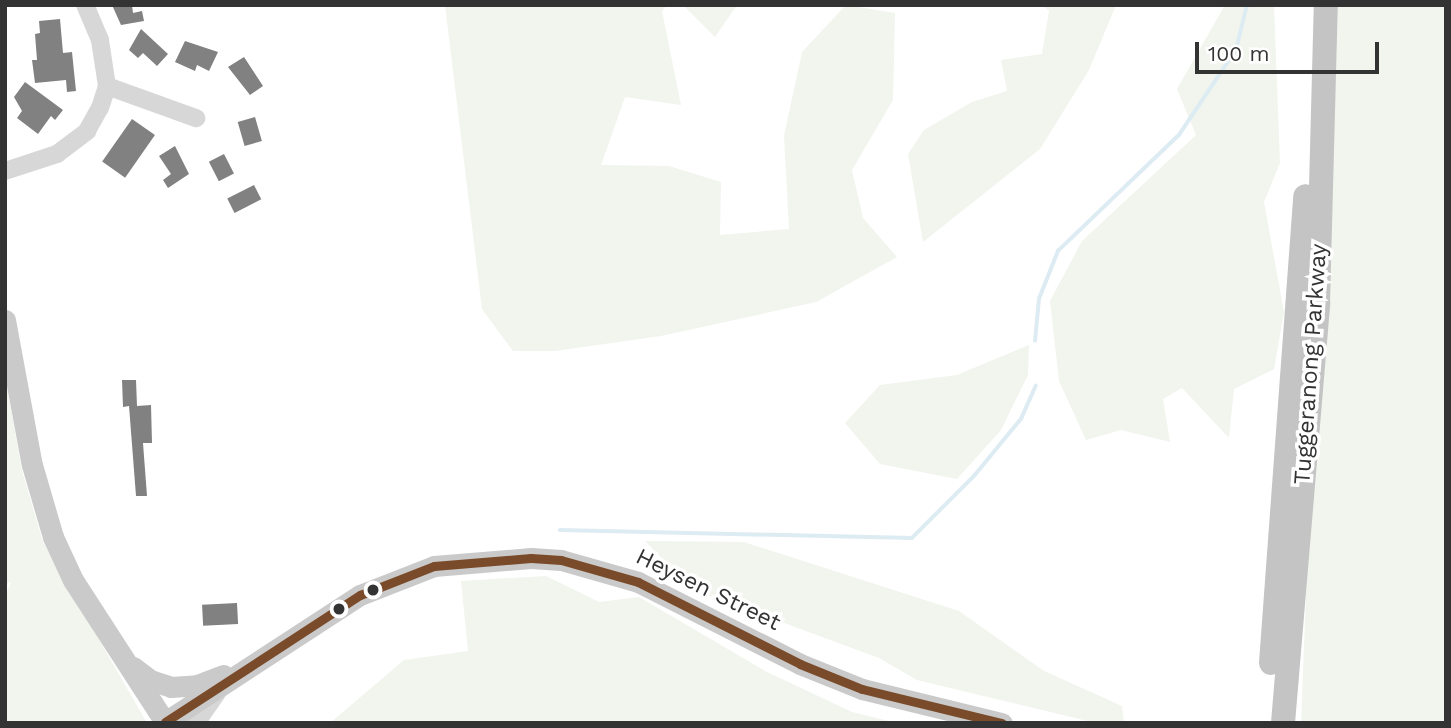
<!DOCTYPE html>
<style>
body{margin:0}
#map{position:relative;width:1451px;height:728px;overflow:hidden;background:#fff;font-family:"Work Sans",sans-serif}
div>[style]{position:absolute}
.green>*{inset:0;background:#f1f5ed}
.stream>*{height:3.5px;margin:-1.75px;padding:0 1.75px;transform-origin:1.75px;border-radius:1.75px;background:#ddebf3}
.building>*{inset:0;background:#818181;transform-origin:0 0}
.minor>*{height:18px;margin:-9px;padding:0 9px;transform-origin:9px;border-radius:9px;background:#d7d7d7}
.major>*{height:21px;margin:-10.5px;padding:0 10.5px;transform-origin:10.5px;border-radius:10.5px;background:#cacaca}
.highway>*{height:24px;margin:-12px;padding:0 12px;transform-origin:12px;border-radius:12px;background:#c4c4c4}
.bus-1>*{height:9px;margin:-4.5px;padding:0 4.5px;transform-origin:4.5px;border-radius:4.5px;background:#7a4b2a}
.dots>*{width:19px;height:19px;translate:-50% -50%;box-sizing:border-box;border:4px solid #fff;border-radius:50%}
span{translate:-50% -50%;white-space:nowrap;text-align:center;line-height:1.15;-webkit-text-stroke:7px #fff;paint-order:stroke}
.street-label{font-size:23px;color:#333}
.frame{position:absolute;inset:0;border:7px solid #333;pointer-events:none}
.scale{position:absolute;left:1195px;top:42px;width:184px;height:32px;box-sizing:border-box;border:4px solid #333;border-top:0;padding-left:9px;font-size:21px;line-height:24px;white-space:nowrap;color:#333;-webkit-text-stroke:5px #fff;paint-order:stroke}
</style>
<div id="map">
<div class="green">
<i style="clip-path:polygon(445px 5px,667px 5px,662px 11px,681px 105px,625px 97px,601px 165px,669px 166px,721px 182px,720px 235px,789px 229px,784px 136px,802px 52px,846px 5px,895px 13px,893px 100px,852px 170px,863px 218px,897px 257px,816px 302px,661px 336px,555px 351px,513px 351px,482px 309px)"></i>
<i style="clip-path:polygon(683px 5px,737px 5px,715px 37px)"></i>
<i style="clip-path:polygon(1042px 5px,1116px 5px,1089px 70px,1040px 149px,923px 242px,908px 154px,924px 130px,972px 102px,1007px 91px,1001px 60px,1042px 54px,1049px 11px)"></i>
<i style="clip-path:polygon(1225px 5px,1274px 5px,1280px 163px,1264px 202px,1284px 312px,1274px 369px,1234px 389px,1229px 438px,1182px 388px,1163px 399px,1170px 442px,1121px 430px,1086px 440px,1059px 381px,1050px 301px,1082px 241px,1196px 135px,1177px 89px)"></i>
<i style="clip-path:polygon(1329px 5px,1446px 5px,1446px 723px,1301px 723px)"></i>
<i style="clip-path:polygon(1029px 345px,1028px 375px,1001px 430px,957px 479px,880px 464px,845px 423px,880px 385px,957px 375px)"></i>
<i style="clip-path:polygon(5px 376px,22px 471px,43px 542px,147px 723px,5px 723px,5px 597px,11px 582px,5px 584px)"></i>
<i style="clip-path:polygon(645px 541px,744px 542px,959px 611px,1044px 671px,1122px 706px,1124px 723px,1096px 723px,917px 680px,879px 658px,692px 589px)"></i>
<i style="clip-path:polygon(546px 576px,599px 602px,639px 597px,767px 672px,852px 712px,897px 723px,330px 723px,404px 660px,468px 651px,461px 581px)"></i>
</div>
<div class="stream">
<i style="left:1035px;top:341px;width:42px;rotate:-84.6deg"></i>
<i style="left:1039px;top:299px;width:52px;rotate:-68.4deg"></i>
<i style="left:1058px;top:251px;width:168px;rotate:-43.8deg"></i>
<i style="left:1179px;top:135px;width:102px;rotate:-56.2deg"></i>
<i style="left:1236px;top:50px;width:46px;rotate:-76.3deg"></i>
<i style="left:560px;top:530px;width:352px;rotate:1.3deg"></i>
<i style="left:912px;top:538px;width:88px;rotate:-45deg"></i>
<i style="left:974px;top:476px;width:74px;rotate:-50.5deg"></i>
<i style="left:1021px;top:419px;width:36px;rotate:-66deg"></i>
</div>
<div class="building">
<i style="clip-path:polygon(112px 5px,132px 5px,133px 13px,142px 11px,144px 21px,121px 25px)"></i>
<i style="clip-path:polygon(60px 19px,63px 53px,72px 52px,76px 91px,67px 92px,66px 80px,35px 83px,32px 60px,37px 60px,35px 34px,40px 33px,39px 21px)"></i>
<i style="clip-path:polygon(141px 29px,168px 54px,157px 66px,143px 53px,138px 58px,129px 50px)"></i>
<i style="clip-path:polygon(185px 41px,218px 52px,209px 71px,197px 65px,195px 71px,175px 62px)"></i>
<i style="clip-path:polygon(244px 57px,263px 86px,250px 95px,228px 67px)"></i>
<i style="clip-path:polygon(25px 82px,63px 110px,55px 120px,51px 116px,38px 134px,17px 118px,22px 111px,14px 97px)"></i>
<i style="left:255px;top:117px;width:25px;height:18px;rotate:74deg"></i>
<i style="left:132px;top:119px;width:28px;height:52px;rotate:35deg"></i>
<i style="clip-path:polygon(175px 146px,189px 174px,168px 188px,163px 180px,171px 174px,159px 156px)"></i>
<i style="left:224px;top:154px;width:22px;height:17px;rotate:63deg"></i>
<i style="left:254px;top:185px;width:16px;height:30px;rotate:63deg"></i>
<i style="clip-path:polygon(122px 380px,136px 380px,137px 406px,151px 405px,152px 443px,143px 443px,147px 496px,136px 496px,129px 406px,123px 407px)"></i>
<i style="left:237px;top:603px;width:21px;height:35px;rotate:87deg"></i>
</div>
<div class="minor">
<i style="left:107px;top:86px;width:95px;rotate:19.8deg"></i>
<i style="left:5px;top:171px;width:55px;rotate:-18.1deg"></i>
<i style="left:57px;top:154px;width:38px;rotate:-37deg"></i>
<i style="left:87px;top:131px;width:26px;rotate:-61deg"></i>
<i style="left:100px;top:108px;width:23px;rotate:-72deg"></i>
<i style="left:107px;top:86px;width:47px;rotate:-98.7deg"></i>
<i style="left:100px;top:40px;width:38px;rotate:-113deg"></i>
<i style="left:196px;top:723px;width:37px;rotate:-55deg"></i>
</div>
<div class="major">
<i style="left:5px;top:320px;width:147px;rotate:79.5deg"></i>
<i style="left:32px;top:465px;width:75px;rotate:73.7deg"></i>
<i style="left:53px;top:537px;width:47px;rotate:65.1deg"></i>
<i style="left:73px;top:580px;width:169px;rotate:57.1deg"></i>
<i style="left:165px;top:722px;width:233px;rotate:-33.1deg"></i>
<i style="left:360px;top:595px;width:79px;rotate:-21.4deg"></i>
<i style="left:434px;top:566px;width:97px;rotate:-4.7deg"></i>
<i style="left:531px;top:558px;width:30px;rotate:4deg"></i>
<i style="left:561px;top:560px;width:80px;rotate:15.9deg"></i>
<i style="left:638px;top:582px;width:182px;rotate:26.8deg"></i>
<i style="left:800px;top:664px;width:67px;rotate:22deg"></i>
<i style="left:862px;top:689px;width:144px;rotate:13.7deg"></i>
<i style="left:133px;top:667px;width:21px;rotate:37deg"></i>
<i style="left:150px;top:680px;width:22px;rotate:18deg"></i>
<i style="left:171px;top:687px;width:26px;rotate:-4deg"></i>
<i style="left:197px;top:685px;width:28px;rotate:-21deg"></i>
</div>
<div class="highway">
<i style="left:1271px;top:663px;width:468px;rotate:-85.8deg"></i>
<i style="left:1283px;top:723px;width:422px;rotate:-85.2deg"></i>
<i style="left:1318px;top:302px;width:297px;rotate:-88.5deg"></i>
</div>
<div class="bus-1">
<i style="left:165px;top:722px;width:233px;rotate:-33.1deg"></i>
<i style="left:360px;top:595px;width:79px;rotate:-21.4deg"></i>
<i style="left:434px;top:566px;width:97px;rotate:-4.7deg"></i>
<i style="left:531px;top:558px;width:30px;rotate:4deg"></i>
<i style="left:561px;top:560px;width:80px;rotate:15.9deg"></i>
<i style="left:638px;top:582px;width:182px;rotate:26.8deg"></i>
<i style="left:800px;top:664px;width:67px;rotate:22deg"></i>
<i style="left:862px;top:689px;width:144px;rotate:13.7deg"></i>
</div>
<div class="dots">
<i style="left:373px;top:590px;background:#333"></i>
<i style="left:339px;top:609px;background:#333"></i>
</div>
<div class="street-label">
<span style="left:1311px;top:364px;rotate:-86deg">Tuggeranong Parkway</span>
<span style="left:708px;top:590px;rotate:26deg">Heysen Street</span>
</div>
<div class="frame"></div>
<div class="scale">100 m</div>
</div>
